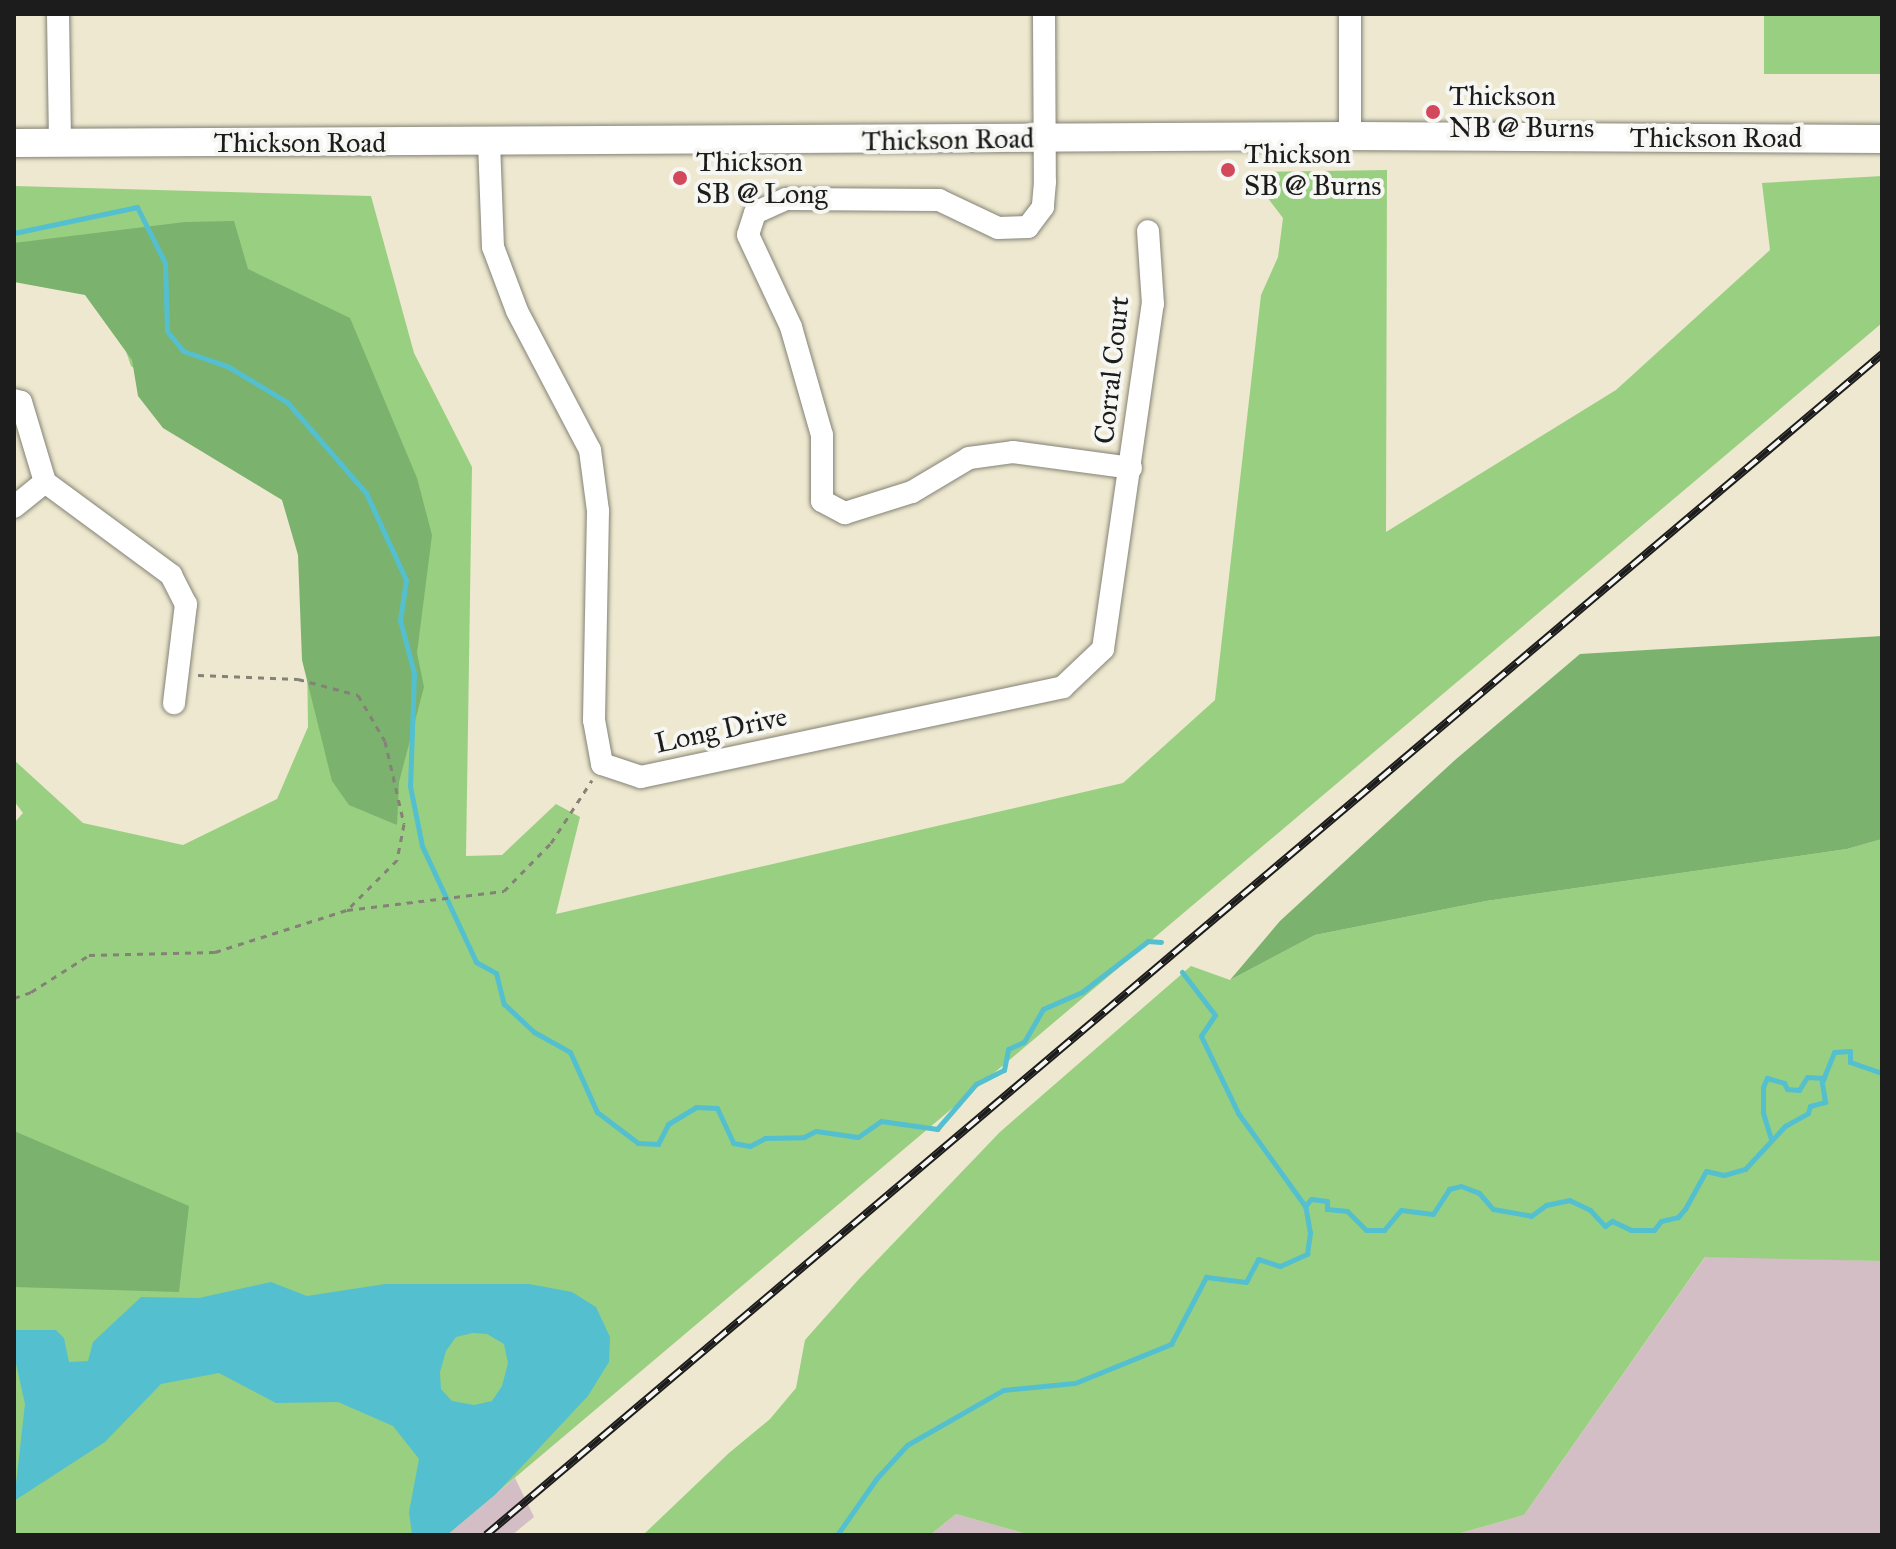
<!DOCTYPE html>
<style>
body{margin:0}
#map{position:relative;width:1896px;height:1549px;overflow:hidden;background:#ede8cf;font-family:"IM FELL Great Primer",serif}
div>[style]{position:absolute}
.industrial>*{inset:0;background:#d2bec4}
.green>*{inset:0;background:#99cf80;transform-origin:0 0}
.forest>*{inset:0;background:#7ab26e}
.water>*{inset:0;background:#54c0cf}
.stream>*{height:5px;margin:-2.5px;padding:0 2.5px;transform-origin:2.5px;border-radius:2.5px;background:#54c0cf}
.path>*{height:3px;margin-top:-1.5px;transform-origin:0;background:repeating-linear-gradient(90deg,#848276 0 6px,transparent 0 12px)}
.roads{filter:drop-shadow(0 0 2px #848276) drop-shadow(0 0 2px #848276)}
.minor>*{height:22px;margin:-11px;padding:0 11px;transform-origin:11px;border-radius:11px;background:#fff}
.major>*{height:28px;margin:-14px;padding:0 14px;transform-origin:14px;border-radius:14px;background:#fff}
.rail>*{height:8px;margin-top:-4px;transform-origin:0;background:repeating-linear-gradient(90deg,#f6f6f2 0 15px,#1c1c1c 0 30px);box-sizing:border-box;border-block:2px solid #1c1c1c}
.dots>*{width:22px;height:22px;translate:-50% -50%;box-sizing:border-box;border:4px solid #f6f6f2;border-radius:50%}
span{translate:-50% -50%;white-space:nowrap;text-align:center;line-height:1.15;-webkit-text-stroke:8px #f6f6f2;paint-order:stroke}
.poi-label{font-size:28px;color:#1c1c1c}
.left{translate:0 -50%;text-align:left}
.street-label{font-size:28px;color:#1c1c1c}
.frame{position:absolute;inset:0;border:16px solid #1c1c1c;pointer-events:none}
</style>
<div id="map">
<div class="industrial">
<i style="clip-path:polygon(1706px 1256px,1882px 1261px,1882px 1535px,1454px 1535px,1524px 1515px)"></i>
<i style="clip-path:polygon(515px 1478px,534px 1517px,512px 1535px,447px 1535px)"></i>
<i style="clip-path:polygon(956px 1514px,1030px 1535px,930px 1535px)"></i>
</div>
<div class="green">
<i style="left:1764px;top:14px;width:116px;height:60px"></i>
<i style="clip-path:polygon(1387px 170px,1386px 532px,1616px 390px,1770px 250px,1762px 183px,1882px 176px,1882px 323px,447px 1535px,14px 1535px,14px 823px,23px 813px,14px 801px,14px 760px,83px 823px,183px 845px,277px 799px,308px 727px,305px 509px,220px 430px,131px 366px,94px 257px,14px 254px,14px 186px,371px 196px,414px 353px,472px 467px,466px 856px,502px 855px,556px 804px,580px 817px,556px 914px,1123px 783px,1215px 700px,1261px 295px,1278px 257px,1283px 218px,1248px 172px)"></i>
<i style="clip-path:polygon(1882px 839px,1882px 1261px,1705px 1257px,1524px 1515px,1454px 1535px,1030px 1535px,956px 1514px,930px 1535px,643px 1535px,729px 1453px,770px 1419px,796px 1388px,805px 1340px,859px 1279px,1000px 1132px,1191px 966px,1230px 980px,1315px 935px,1486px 901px,1847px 849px)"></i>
</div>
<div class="forest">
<i style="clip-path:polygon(234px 221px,248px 269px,350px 318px,417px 478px,432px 535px,417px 653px,424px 687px,399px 782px,397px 825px,349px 805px,332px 781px,302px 660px,298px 555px,282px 500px,163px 428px,138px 396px,132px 360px,85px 295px,14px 282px,14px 243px,185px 222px)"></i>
<i style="clip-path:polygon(1882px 636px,1882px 839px,1847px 849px,1486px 901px,1315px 935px,1230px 980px,1280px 921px,1455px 760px,1580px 654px)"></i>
<i style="clip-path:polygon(14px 1131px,189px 1206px,179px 1292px,14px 1287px)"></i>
</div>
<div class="water">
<i style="clip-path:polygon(evenodd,271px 1282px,307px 1296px,385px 1284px,529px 1284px,572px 1292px,596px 1307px,610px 1337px,609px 1362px,588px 1396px,496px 1494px,447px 1535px,412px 1535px,409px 1512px,419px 1459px,393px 1426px,338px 1402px,276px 1403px,219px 1373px,161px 1384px,105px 1442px,14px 1501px,25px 1404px,14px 1355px,14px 1330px,56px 1330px,64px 1338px,69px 1362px,88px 1361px,93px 1342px,141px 1297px,199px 1298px,271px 1282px,473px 1333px,487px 1334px,504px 1344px,508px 1363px,502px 1386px,492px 1401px,474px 1405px,452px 1401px,441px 1389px,440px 1372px,446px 1351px,456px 1337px,473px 1333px)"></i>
</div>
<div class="stream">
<i style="left:14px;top:233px;width:126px;rotate:-11.9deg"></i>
<i style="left:137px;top:207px;width:63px;rotate:63.4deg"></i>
<i style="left:165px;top:263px;width:68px;rotate:88.3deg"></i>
<i style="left:167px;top:331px;width:26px;rotate:51deg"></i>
<i style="left:183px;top:351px;width:46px;rotate:18.8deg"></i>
<i style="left:227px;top:366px;width:70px;rotate:31deg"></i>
<i style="left:287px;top:402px;width:121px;rotate:49deg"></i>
<i style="left:366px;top:493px;width:96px;rotate:65.3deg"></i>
<i style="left:406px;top:580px;width:40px;rotate:98.5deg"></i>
<i style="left:400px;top:620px;width:55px;rotate:75.2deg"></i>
<i style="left:414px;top:673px;width:113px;rotate:92deg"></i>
<i style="left:410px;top:786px;width:61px;rotate:78.7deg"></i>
<i style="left:422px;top:846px;width:128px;rotate:65deg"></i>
<i style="left:476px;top:962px;width:23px;rotate:29deg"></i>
<i style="left:496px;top:973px;width:32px;rotate:76deg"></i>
<i style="left:504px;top:1004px;width:41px;rotate:43deg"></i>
<i style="left:534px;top:1032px;width:41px;rotate:29.1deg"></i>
<i style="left:570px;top:1052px;width:66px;rotate:65.8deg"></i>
<i style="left:597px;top:1112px;width:51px;rotate:37.1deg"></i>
<i style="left:638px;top:1143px;width:20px;rotate:3deg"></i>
<i style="left:658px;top:1144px;width:22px;rotate:-63deg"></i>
<i style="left:668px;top:1124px;width:33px;rotate:-31deg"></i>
<i style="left:696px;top:1107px;width:21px;rotate:3deg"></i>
<i style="left:717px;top:1108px;width:38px;rotate:65deg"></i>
<i style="left:733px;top:1143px;width:17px;rotate:10deg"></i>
<i style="left:750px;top:1146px;width:17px;rotate:-28deg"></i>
<i style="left:765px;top:1138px;width:39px;rotate:-1deg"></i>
<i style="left:804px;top:1137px;width:13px;rotate:-27deg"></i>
<i style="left:816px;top:1131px;width:42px;rotate:8.1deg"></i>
<i style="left:858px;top:1137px;width:28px;rotate:-35deg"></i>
<i style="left:881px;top:1121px;width:57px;rotate:8.1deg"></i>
<i style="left:937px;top:1129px;width:60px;rotate:-49.1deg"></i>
<i style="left:976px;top:1084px;width:31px;rotate:-27deg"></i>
<i style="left:1004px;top:1070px;width:21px;rotate:-79deg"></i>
<i style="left:1008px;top:1049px;width:17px;rotate:-24deg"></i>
<i style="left:1024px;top:1042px;width:38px;rotate:-60deg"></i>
<i style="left:1043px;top:1009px;width:43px;rotate:-23.6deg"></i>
<i style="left:1082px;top:992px;width:83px;rotate:-37.7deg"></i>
<i style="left:1148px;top:941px;width:13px;rotate:4deg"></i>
<i style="left:1182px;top:972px;width:54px;rotate:52.5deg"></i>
<i style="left:1215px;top:1015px;width:25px;rotate:124deg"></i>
<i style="left:1201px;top:1036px;width:85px;rotate:64.3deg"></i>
<i style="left:1238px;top:1113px;width:115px;rotate:54.2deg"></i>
<i style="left:1771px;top:1139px;width:28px;rotate:-107deg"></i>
<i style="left:1763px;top:1112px;width:25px;rotate:-90deg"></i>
<i style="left:1763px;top:1087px;width:10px;rotate:-66deg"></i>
<i style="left:1767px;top:1078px;width:18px;rotate:16deg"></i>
<i style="left:1784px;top:1083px;width:7px;rotate:63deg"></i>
<i style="left:1787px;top:1089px;width:12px;rotate:5deg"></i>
<i style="left:1799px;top:1090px;width:15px;rotate:-58deg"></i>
<i style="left:1807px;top:1077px;width:17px;rotate:3deg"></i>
<i style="left:837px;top:1535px;width:68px;rotate:-55.1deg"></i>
<i style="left:876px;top:1479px;width:46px;rotate:-47.6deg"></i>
<i style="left:907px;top:1445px;width:111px;rotate:-29.8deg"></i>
<i style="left:1003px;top:1390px;width:72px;rotate:-5.6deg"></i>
<i style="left:1075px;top:1383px;width:104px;rotate:-22.1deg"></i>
<i style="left:1171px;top:1344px;width:76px;rotate:-62.4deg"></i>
<i style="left:1206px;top:1277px;width:40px;rotate:7.1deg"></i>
<i style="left:1246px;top:1282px;width:26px;rotate:-62deg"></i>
<i style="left:1258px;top:1259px;width:23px;rotate:18deg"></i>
<i style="left:1280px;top:1266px;width:30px;rotate:-24deg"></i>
<i style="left:1307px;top:1254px;width:21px;rotate:-82deg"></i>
<i style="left:1310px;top:1233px;width:27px;rotate:-100deg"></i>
<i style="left:1305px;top:1206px;width:9px;rotate:-49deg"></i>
<i style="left:1311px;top:1199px;width:16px;rotate:7deg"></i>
<i style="left:1327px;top:1201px;width:8px;rotate:90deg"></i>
<i style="left:1327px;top:1209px;width:20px;rotate:6deg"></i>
<i style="left:1347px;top:1211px;width:27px;rotate:45deg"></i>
<i style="left:1366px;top:1230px;width:18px"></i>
<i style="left:1384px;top:1230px;width:26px;rotate:-50deg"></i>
<i style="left:1401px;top:1210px;width:32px;rotate:7deg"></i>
<i style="left:1433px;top:1214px;width:30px;rotate:-57deg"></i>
<i style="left:1449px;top:1189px;width:12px;rotate:-14deg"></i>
<i style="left:1461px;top:1186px;width:19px;rotate:21deg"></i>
<i style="left:1479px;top:1193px;width:21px;rotate:49deg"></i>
<i style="left:1493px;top:1209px;width:39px;rotate:10deg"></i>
<i style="left:1531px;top:1216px;width:19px;rotate:-36deg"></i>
<i style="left:1546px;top:1205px;width:24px;rotate:-12deg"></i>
<i style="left:1569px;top:1200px;width:23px;rotate:25deg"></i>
<i style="left:1590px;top:1210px;width:22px;rotate:47deg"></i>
<i style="left:1605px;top:1226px;width:9px;rotate:-36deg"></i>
<i style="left:1612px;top:1221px;width:21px;rotate:25deg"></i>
<i style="left:1631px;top:1230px;width:23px"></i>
<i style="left:1654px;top:1230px;width:11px;rotate:-52deg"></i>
<i style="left:1661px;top:1221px;width:17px;rotate:-13deg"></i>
<i style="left:1678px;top:1217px;width:11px;rotate:-49deg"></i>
<i style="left:1685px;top:1209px;width:43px;rotate:-61.1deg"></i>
<i style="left:1706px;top:1171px;width:18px;rotate:13deg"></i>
<i style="left:1724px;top:1175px;width:22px;rotate:-16deg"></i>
<i style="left:1745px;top:1169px;width:59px;rotate:-47.1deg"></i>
<i style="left:1785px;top:1126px;width:26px;rotate:-29deg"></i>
<i style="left:1808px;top:1113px;width:7px;rotate:-74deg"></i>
<i style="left:1810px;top:1106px;width:16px;rotate:-15deg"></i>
<i style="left:1825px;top:1102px;width:20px;rotate:-99deg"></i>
<i style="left:1822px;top:1082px;width:32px;rotate:-68deg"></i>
<i style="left:1834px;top:1052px;width:16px;rotate:-4deg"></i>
<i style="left:1850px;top:1051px;width:11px;rotate:90deg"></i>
<i style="left:1850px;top:1062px;width:34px;rotate:19deg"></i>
</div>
<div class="path">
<i style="left:198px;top:675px;width:100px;rotate:2.3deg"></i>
<i style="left:298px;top:679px;width:62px;rotate:14.9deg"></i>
<i style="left:358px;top:695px;width:53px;rotate:59.6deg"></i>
<i style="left:385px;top:741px;width:85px;rotate:77.1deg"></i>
<i style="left:404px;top:824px;width:37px;rotate:101deg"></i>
<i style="left:397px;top:860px;width:71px;rotate:135deg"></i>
<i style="left:14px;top:998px;width:18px;rotate:-19deg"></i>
<i style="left:31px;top:992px;width:69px;rotate:-32.5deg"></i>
<i style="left:89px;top:955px;width:126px;rotate:-1.4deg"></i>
<i style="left:215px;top:952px;width:139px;rotate:-17.7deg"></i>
<i style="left:347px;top:910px;width:158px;rotate:-6.9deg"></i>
<i style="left:504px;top:891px;width:67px;rotate:-45.6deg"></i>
<i style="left:551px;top:843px;width:75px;rotate:-56.9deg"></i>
</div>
<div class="roads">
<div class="minor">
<i style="left:58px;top:14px;width:129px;rotate:89.1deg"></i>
<i style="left:1044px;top:14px;width:168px;rotate:89.7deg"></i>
<i style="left:1045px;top:182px;width:25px;rotate:95deg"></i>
<i style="left:1043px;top:207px;width:25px;rotate:127deg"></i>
<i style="left:1028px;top:227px;width:30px;rotate:178deg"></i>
<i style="left:998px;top:228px;width:65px;rotate:-154.6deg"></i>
<i style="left:939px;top:200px;width:153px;rotate:-179.6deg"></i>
<i style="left:786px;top:199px;width:34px;rotate:156deg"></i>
<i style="left:755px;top:213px;width:23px;rotate:108deg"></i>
<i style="left:748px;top:235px;width:102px;rotate:64.9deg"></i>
<i style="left:791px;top:327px;width:112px;rotate:74deg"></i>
<i style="left:822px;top:435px;width:66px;rotate:90deg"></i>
<i style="left:822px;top:501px;width:26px;rotate:28deg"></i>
<i style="left:845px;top:513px;width:70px;rotate:-17.4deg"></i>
<i style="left:912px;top:492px;width:66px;rotate:-30.8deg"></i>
<i style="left:969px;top:458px;width:44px;rotate:-7.8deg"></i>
<i style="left:1013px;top:452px;width:119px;rotate:7.7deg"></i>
<i style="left:1350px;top:136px;width:122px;rotate:-90deg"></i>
<i style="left:489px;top:143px;width:104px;rotate:87.8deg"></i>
<i style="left:493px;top:247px;width:68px;rotate:69.4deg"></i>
<i style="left:517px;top:311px;width:157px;rotate:62.3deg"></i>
<i style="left:590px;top:450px;width:62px;rotate:82.5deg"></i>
<i style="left:598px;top:511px;width:209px;rotate:91.1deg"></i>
<i style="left:594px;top:720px;width:45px;rotate:79.7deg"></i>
<i style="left:602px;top:764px;width:41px;rotate:18.4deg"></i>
<i style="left:641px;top:777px;width:431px;rotate:-12deg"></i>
<i style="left:1063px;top:687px;width:55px;rotate:-43.5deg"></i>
<i style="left:1103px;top:649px;width:349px;rotate:-81.8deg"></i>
<i style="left:1153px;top:304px;width:73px;rotate:-93.9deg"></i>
<i style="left:14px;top:400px;width:7px;rotate:16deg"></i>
<i style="left:21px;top:402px;width:84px;rotate:73.3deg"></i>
<i style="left:45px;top:482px;width:157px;rotate:36.4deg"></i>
<i style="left:171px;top:575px;width:33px;rotate:63deg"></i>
<i style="left:186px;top:604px;width:100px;rotate:96.9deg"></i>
<i style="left:14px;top:507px;width:40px;rotate:-39deg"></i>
</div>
<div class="major">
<i style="left:14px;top:143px;width:1336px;rotate:-0.3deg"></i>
<i style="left:1350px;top:136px;width:532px;rotate:0.32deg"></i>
</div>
</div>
<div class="rail">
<i style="left:486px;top:1535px;width:1829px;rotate:-40.23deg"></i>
</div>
<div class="dots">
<i style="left:1433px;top:112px;background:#d1495b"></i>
<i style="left:1228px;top:170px;background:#d1495b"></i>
<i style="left:680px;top:178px;background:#d1495b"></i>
</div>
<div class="poi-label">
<span class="left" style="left:1449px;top:112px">Thickson<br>NB @ Burns</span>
<span class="left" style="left:1244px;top:170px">Thickson<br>SB @ Burns</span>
<span class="left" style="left:696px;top:178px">Thickson<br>SB @ Long</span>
</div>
<div class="street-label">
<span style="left:1716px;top:138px">Thickson Road</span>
<span style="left:948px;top:140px;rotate:-1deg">Thickson Road</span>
<span style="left:300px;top:143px">Thickson Road</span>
<span style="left:1112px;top:370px;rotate:-84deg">Corral Court</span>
<span style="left:721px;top:730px;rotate:-12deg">Long Drive</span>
</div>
<div class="frame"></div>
</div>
